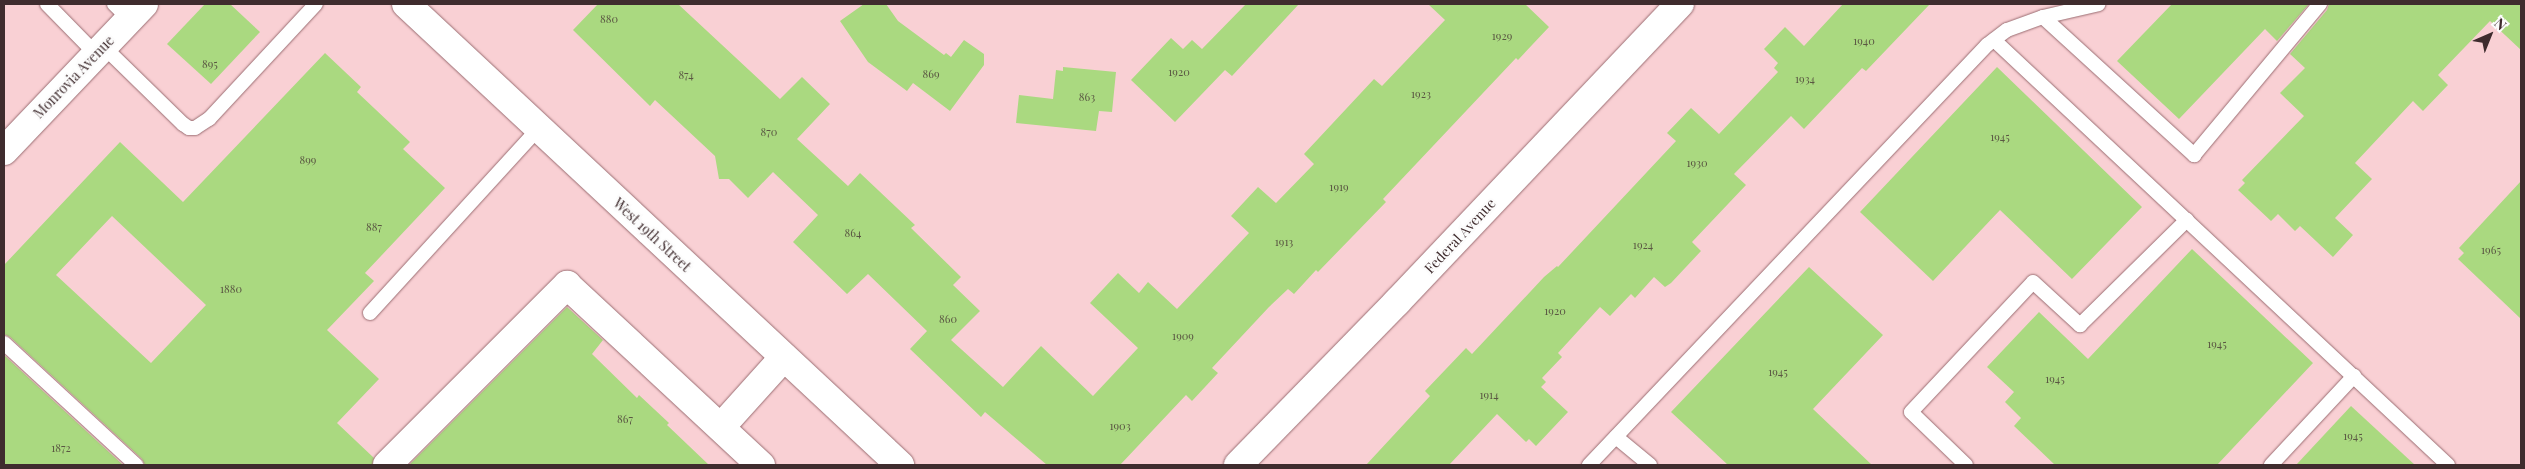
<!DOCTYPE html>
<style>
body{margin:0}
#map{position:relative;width:2525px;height:469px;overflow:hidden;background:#f9d0d4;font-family:"Playfair Display",serif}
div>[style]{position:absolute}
.building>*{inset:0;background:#aad980}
.roads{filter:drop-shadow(0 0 1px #9a6d72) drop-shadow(0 0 1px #9a6d72)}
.lane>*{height:14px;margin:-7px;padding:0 7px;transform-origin:7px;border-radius:7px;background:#fff}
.street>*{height:28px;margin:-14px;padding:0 14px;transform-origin:14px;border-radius:14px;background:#fff}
.secondary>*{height:28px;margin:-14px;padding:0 14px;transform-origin:14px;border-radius:14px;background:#fff}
span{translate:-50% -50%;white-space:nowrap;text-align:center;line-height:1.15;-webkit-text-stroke:4.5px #fcfcfc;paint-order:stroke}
.number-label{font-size:11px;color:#5a5742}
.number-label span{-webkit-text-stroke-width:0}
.street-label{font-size:14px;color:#3f2c2e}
.frame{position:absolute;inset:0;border:5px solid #3f2c2e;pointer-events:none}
.north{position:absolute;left:2465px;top:10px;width:50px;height:50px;-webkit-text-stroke:4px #fcfcfc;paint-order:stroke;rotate:44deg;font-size:14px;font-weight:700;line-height:20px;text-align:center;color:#3f2c2e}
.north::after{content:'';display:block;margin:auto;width:18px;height:22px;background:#3f2c2e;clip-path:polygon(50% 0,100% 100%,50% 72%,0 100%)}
</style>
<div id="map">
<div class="building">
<i style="clip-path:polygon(205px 4px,230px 4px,260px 32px,211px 84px,167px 44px)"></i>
<i style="clip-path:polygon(598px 4px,678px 4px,780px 99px,802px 77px,830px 104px,797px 139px,848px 186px,860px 173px,915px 225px,911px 228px,961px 277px,953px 285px,980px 311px,951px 340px,1003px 387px,1041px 346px,1093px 396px,1138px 348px,1090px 303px,1118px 273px,1139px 293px,1148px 282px,1177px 309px,1249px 233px,1231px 216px,1258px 187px,1276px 203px,1314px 164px,1304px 154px,1374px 79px,1382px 86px,1445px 20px,1428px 4px,1525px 4px,1549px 27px,1518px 60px,1516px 58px,1383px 199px,1386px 202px,1318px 272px,1316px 270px,1294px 294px,1288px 289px,1269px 307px,1212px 368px,1218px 373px,1192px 401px,1186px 395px,1120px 465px,1047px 465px,985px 412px,981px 417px,910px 349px,927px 331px,868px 274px,847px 294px,793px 242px,818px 215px,773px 172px,748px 198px,729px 179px,719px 179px,715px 156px,655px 100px,650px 106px,573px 30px)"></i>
<i style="clip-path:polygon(864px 4px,886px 4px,898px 21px,944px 55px,946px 53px,951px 57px,964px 40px,984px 54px,984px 65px,950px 111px,913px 83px,907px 91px,868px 62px,840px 21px)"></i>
<i style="clip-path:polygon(1246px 4px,1299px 4px,1232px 76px,1225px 70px,1175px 122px,1131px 80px,1171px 38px,1183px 49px,1192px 40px,1202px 49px)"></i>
<i style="clip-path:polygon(1843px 4px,1930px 4px,1866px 71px,1862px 68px,1804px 129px,1791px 116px,1734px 174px,1746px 185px,1692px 242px,1701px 251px,1671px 283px,1665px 287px,1654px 277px,1635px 298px,1631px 294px,1610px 316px,1600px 307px,1558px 353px,1562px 357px,1542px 378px,1546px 382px,1541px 387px,1568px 412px,1536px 446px,1529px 439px,1526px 442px,1497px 414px,1449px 465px,1366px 465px,1430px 396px,1425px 391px,1466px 348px,1472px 354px,1544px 277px,1557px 266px,1558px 267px,1676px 141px,1667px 133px,1691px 108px,1719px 134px,1778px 72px,1774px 68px,1778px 63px,1764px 49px,1785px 27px,1804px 46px)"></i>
<i style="clip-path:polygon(2172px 4px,2309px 4px,2277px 41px,2265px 29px,2179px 119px,2117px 61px)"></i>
<i style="clip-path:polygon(2329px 4px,2521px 4px,2521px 50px,2490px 21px,2438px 75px,2448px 85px,2423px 111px,2413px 101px,2355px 163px,2372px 179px,2335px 218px,2353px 235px,2333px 257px,2300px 226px,2295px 231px,2278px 214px,2271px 221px,2238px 190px,2245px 183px,2242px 180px,2304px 116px,2280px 93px,2305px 68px,2290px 54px,2327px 10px)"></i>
<i style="clip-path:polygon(evenodd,325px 53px,361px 87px,357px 92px,410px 142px,403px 149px,445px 188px,365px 273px,374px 281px,327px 330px,379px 379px,337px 423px,374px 458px,372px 465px,145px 465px,142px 459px,10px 337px,4px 334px,4px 265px,120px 142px,183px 202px,325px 53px,112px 216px,206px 305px,151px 363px,56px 275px,112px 216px)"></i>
<i style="clip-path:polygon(1063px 67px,1116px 72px,1112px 112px,1099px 111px,1096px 131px,1016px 123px,1019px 95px,1053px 99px,1056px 70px,1063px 71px)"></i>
<i style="clip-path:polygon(1997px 67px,2142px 207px,2072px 279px,2000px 210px,1933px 281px,1860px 212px)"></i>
<i style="clip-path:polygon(2521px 181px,2521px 319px,2458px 259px,2464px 253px,2459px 248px)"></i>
<i style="clip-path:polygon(2192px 249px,2313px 363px,2217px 465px,2055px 465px,2014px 426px,2021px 418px,2005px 402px,2014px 392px,1987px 367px,2039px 312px,2088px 359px)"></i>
<i style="clip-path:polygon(1809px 267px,1883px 335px,1813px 409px,1872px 465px,1728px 465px,1671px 412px)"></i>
<i style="clip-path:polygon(567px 307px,603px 340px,592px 354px,637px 398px,639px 395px,669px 423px,667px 425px,709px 465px,409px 465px)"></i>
<i style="clip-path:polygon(4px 355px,123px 465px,4px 465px)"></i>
<i style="clip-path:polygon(2351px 406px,2415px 465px,2296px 465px)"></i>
</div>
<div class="roads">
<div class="lane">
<i style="left:47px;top:4px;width:70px;rotate:45.6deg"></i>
<i style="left:114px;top:4px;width:21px;rotate:45deg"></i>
<i style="left:2043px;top:17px;width:205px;rotate:42.4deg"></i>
<i style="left:2194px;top:155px;width:197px;rotate:-50.2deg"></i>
<i style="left:1994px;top:40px;width:622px;rotate:43.11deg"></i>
<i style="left:103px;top:46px;width:112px;rotate:44.3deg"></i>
<i style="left:183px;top:124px;width:7px;rotate:34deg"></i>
<i style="left:189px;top:128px;width:6px"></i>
<i style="left:195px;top:128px;width:17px;rotate:-33deg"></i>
<i style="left:209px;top:119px;width:157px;rotate:-47.1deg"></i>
<i style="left:370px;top:313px;width:251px;rotate:-47.6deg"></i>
<i style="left:4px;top:343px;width:180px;rotate:42.7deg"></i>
<i style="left:1616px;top:437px;width:44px;rotate:39.5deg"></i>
<i style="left:1589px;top:465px;width:579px;rotate:-46.54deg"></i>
<i style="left:1987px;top:45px;width:25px;rotate:-37deg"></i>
<i style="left:2007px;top:30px;width:38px;rotate:-20deg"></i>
<i style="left:2043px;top:17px;width:57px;rotate:-13.1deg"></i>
<i style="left:1966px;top:465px;width:76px;rotate:-136.1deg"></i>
<i style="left:1911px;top:412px;width:178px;rotate:-46.8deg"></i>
<i style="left:2033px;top:282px;width:64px;rotate:42.5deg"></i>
<i style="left:2080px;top:325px;width:150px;rotate:-44.5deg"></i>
<i style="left:2271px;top:465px;width:122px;rotate:-47deg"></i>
</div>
<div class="street">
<i style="left:721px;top:427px;width:94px;rotate:-48deg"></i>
<i style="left:387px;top:465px;width:255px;rotate:-45deg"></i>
<i style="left:567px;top:285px;width:265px;rotate:42.9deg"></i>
<i style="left:1238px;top:465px;width:228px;rotate:-45.7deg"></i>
<i style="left:1397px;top:302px;width:411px;rotate:-46.5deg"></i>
</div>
<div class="secondary">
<i style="left:406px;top:4px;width:676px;rotate:43.02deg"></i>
<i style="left:4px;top:151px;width:203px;rotate:-46.4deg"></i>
</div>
</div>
<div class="number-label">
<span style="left:609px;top:19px">880</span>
<span style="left:1502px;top:36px">1929</span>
<span style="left:1864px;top:41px">1940</span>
<span style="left:210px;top:64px">895</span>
<span style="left:1179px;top:72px">1920</span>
<span style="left:931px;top:74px">869</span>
<span style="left:686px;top:75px">874</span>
<span style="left:1805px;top:79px">1934</span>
<span style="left:1421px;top:94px">1923</span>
<span style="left:1087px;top:97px">863</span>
<span style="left:769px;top:132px">870</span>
<span style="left:2000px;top:137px">1945</span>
<span style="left:308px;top:160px">899</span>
<span style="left:1697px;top:163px">1930</span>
<span style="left:1339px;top:187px">1919</span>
<span style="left:374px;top:227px">887</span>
<span style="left:853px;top:233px">864</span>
<span style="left:1284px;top:242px">1913</span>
<span style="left:1643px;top:245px">1924</span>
<span style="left:2491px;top:250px">1965</span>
<span style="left:231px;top:289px">1880</span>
<span style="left:1555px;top:311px">1920</span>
<span style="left:948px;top:319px">860</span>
<span style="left:1183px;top:336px">1909</span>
<span style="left:2217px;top:344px">1945</span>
<span style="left:1778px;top:372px">1945</span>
<span style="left:2055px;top:379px">1945</span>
<span style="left:1489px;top:395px">1914</span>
<span style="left:625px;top:419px">867</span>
<span style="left:1120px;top:426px">1903</span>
<span style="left:2353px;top:436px">1945</span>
<span style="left:61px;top:448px">1872</span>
</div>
<div class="street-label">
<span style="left:74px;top:77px;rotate:-46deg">Monrovia Avenue</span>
<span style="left:652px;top:235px;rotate:43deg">West 19th Street</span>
<span style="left:1460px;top:236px;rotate:-47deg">Federal Avenue</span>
</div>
<div class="frame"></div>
<div class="north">N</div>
</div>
